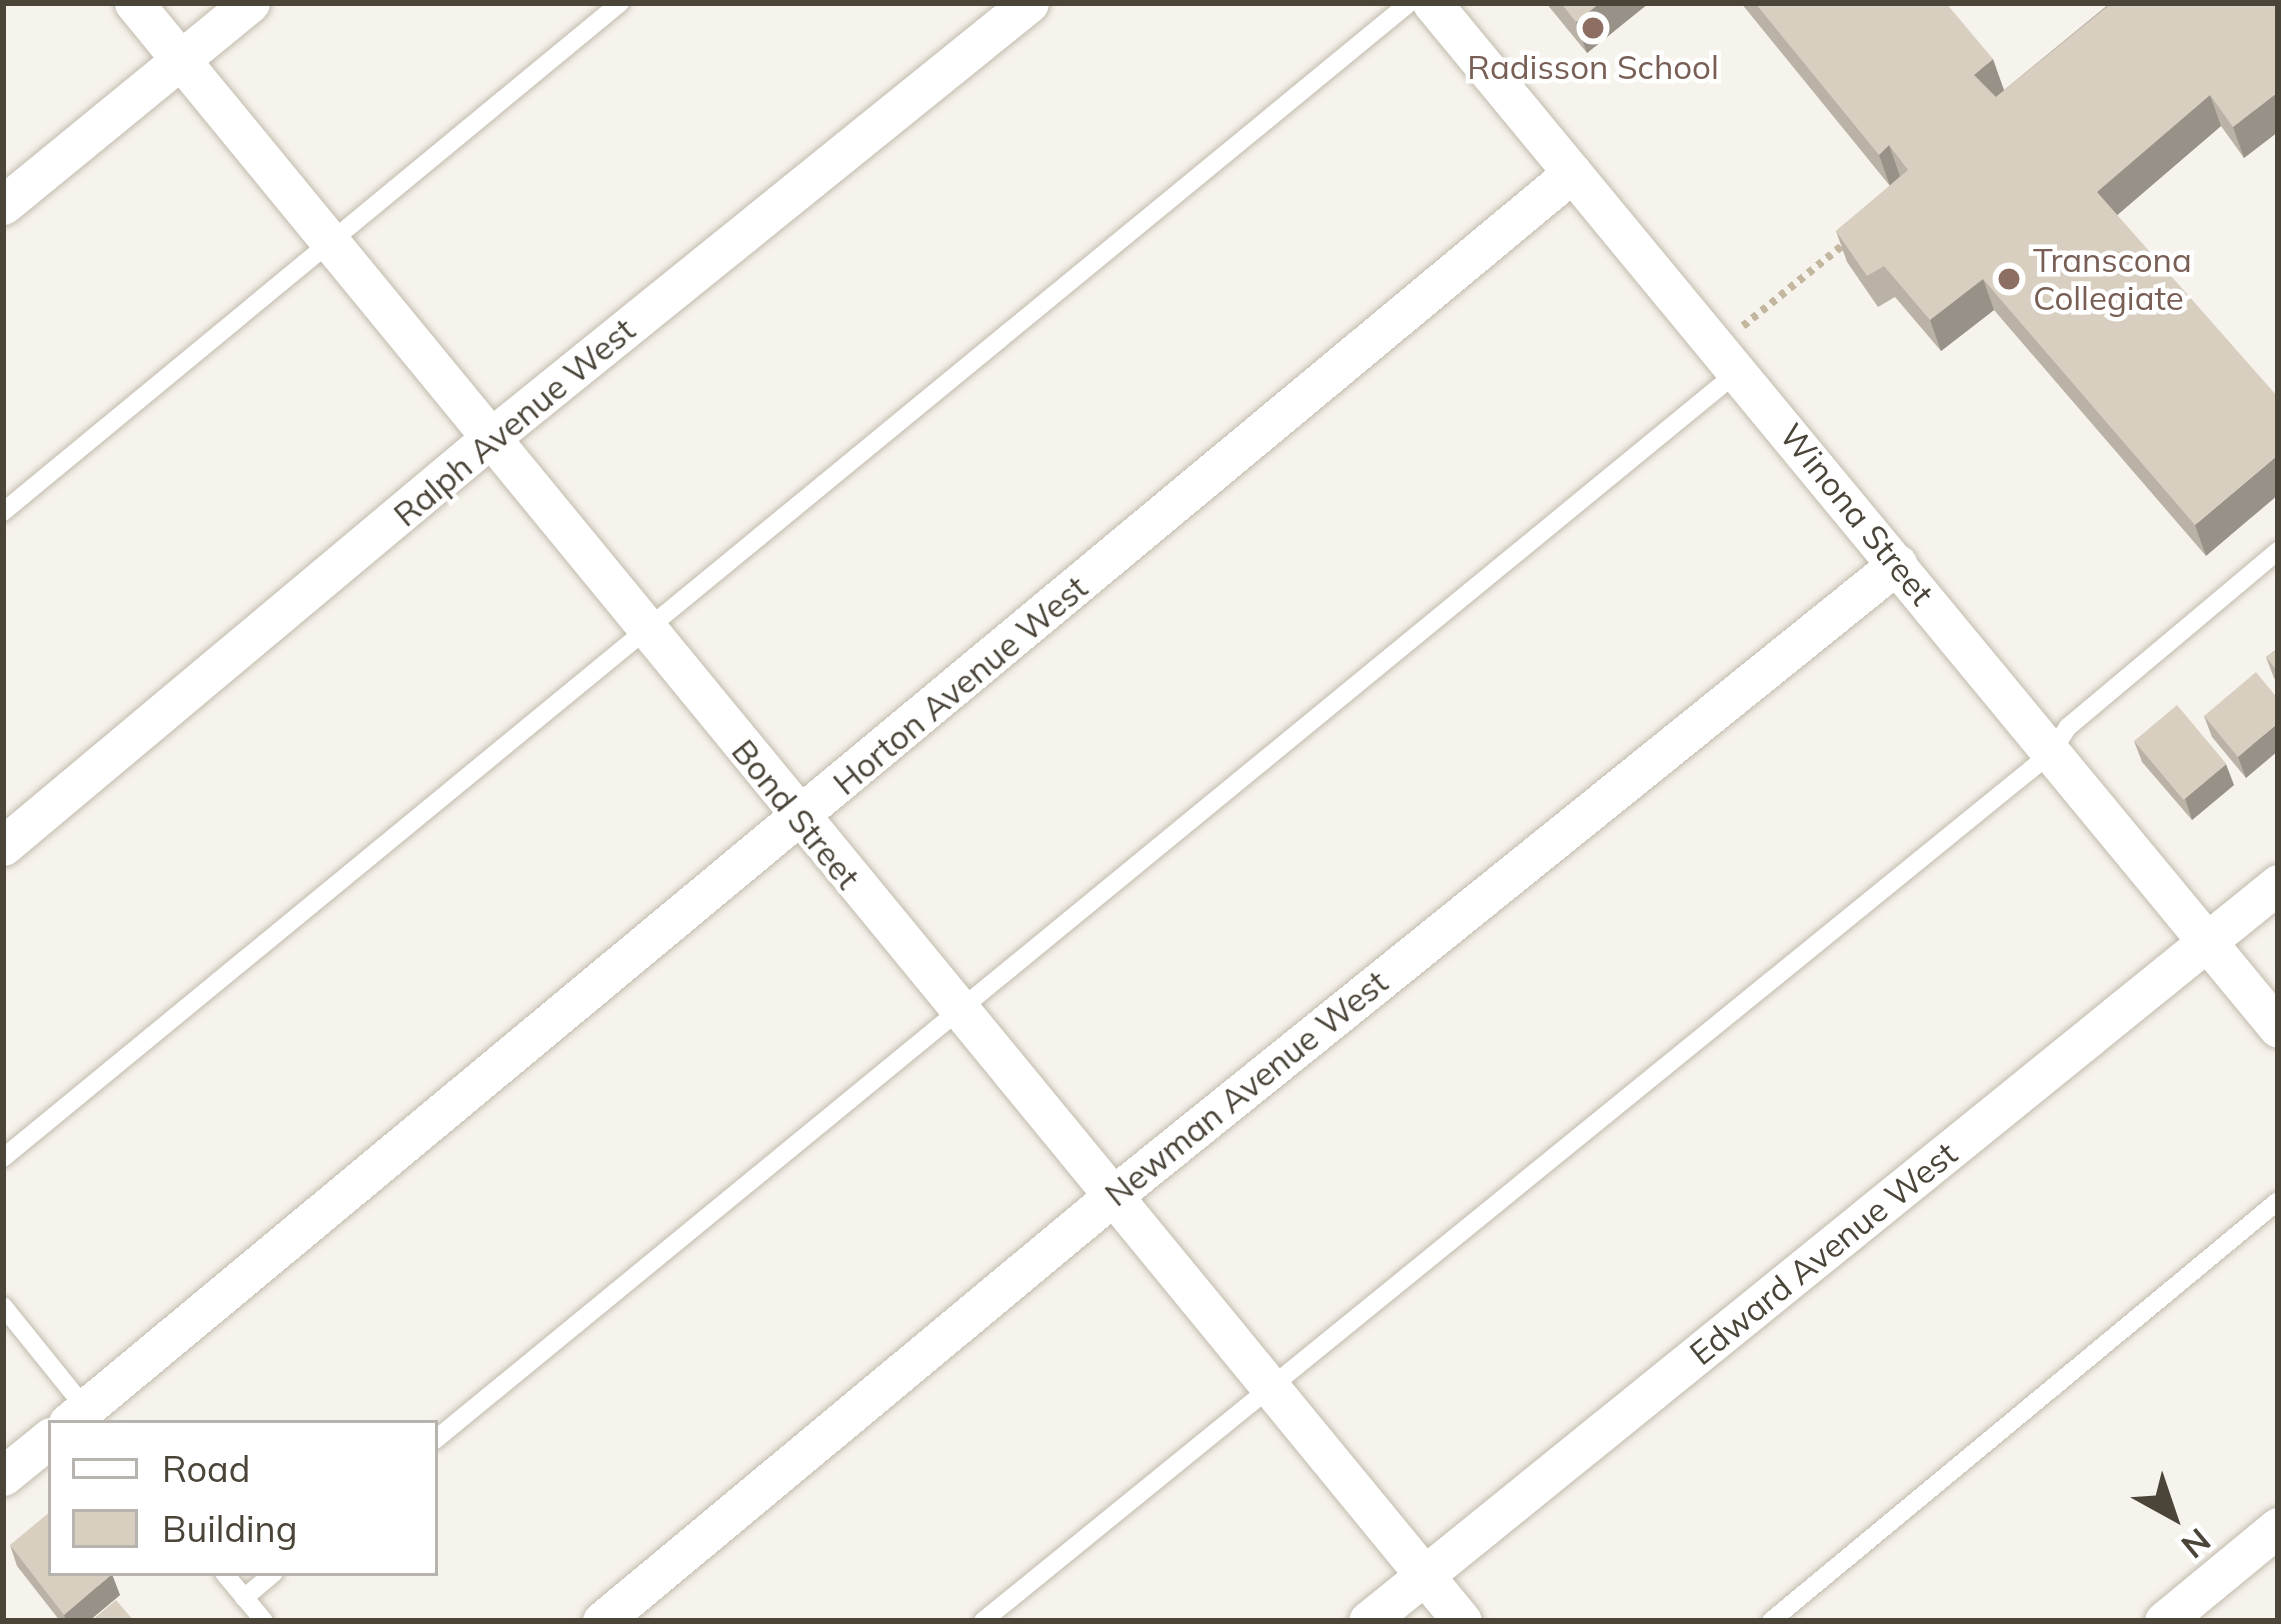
<!DOCTYPE html>
<style>
body{margin:0}
#map{position:relative;width:2281px;height:1624px;overflow:hidden;background:#f6f3ec;font-family:Mulish,sans-serif}
div>[style]{position:absolute}
.path>*{height:8px;margin-top:-4px;transform-origin:0;background:repeating-linear-gradient(90deg,#c4b79f 0 6px,transparent 0 12px)}
.roads{filter:drop-shadow(0 0 3px #c2bbae) drop-shadow(0 0 3px #c2bbae)}
.service>*{height:18px;margin:-9px;padding:0 9px;transform-origin:9px;border-radius:9px;background:#fff}
.minor>*{height:39px;margin:-19.5px;padding:0 19.5px;transform-origin:19.5px;border-radius:19.5px;background:#fff}
.wall>*{inset:0;background:#bab2a6}
.shaded-wall>*{inset:0;background:#979187}
.building>*{inset:0;background:#d8cfc1;transform-origin:0 0}
.dots>*{width:33px;height:33px;translate:-50% -50%;box-sizing:border-box;border:6px solid #fff;border-radius:50%}
span{translate:-50% -50%;white-space:nowrap;text-align:center;line-height:1.15;-webkit-text-stroke:9px #fff;paint-order:stroke}
.education-label{font-size:33px;color:#785e54}
.left{translate:0 -50%;text-align:left}
.street-label{font-size:33px;color:#4b4439}
.frame{position:absolute;inset:0;border:6px solid #4b4439;pointer-events:none}
.legend{position:absolute;left:48px;top:1420px;width:390px;height:156px;box-sizing:border-box;background:#fff;border:3px solid #b7b4b0;margin:0;padding:15px 21px;list-style:none;font-size:36px;color:#4b4439}
.legend li{display:flex;align-items:center;gap:24px;height:60px}
.legend b{width:60px;border:3px solid #b7b4b0}
.north{position:absolute;left:2113px;top:1456px;width:120px;height:120px;-webkit-text-stroke:9px #fff;paint-order:stroke;rotate:140deg;font-size:33px;font-weight:700;line-height:48px;text-align:center;color:#4b4439}
.north::after{content:'';display:block;margin:auto;width:42px;height:54px;background:#4b4439;clip-path:polygon(50% 0,100% 100%,50% 72%,0 100%)}
</style>
<div id="map">
<div class="path">
<i style="left:1743px;top:326px;width:135px;rotate:-39deg"></i>
</div>
<div class="roads">
<div class="service">
<i style="left:3px;top:512px;width:800px;rotate:-39.52deg"></i>
<i style="left:3px;top:1158px;width:1820px;rotate:-39.4deg"></i>
<i style="left:3px;top:1306px;width:134px;rotate:51.1deg"></i>
<i style="left:435px;top:1440px;width:1688px;rotate:-39.35deg"></i>
<i style="left:224px;top:1573px;width:62px;rotate:50.2deg"></i>
<i style="left:244px;top:1598px;width:39px;rotate:-40deg"></i>
<i style="left:983px;top:1621px;width:1376px;rotate:-39.1deg"></i>
<i style="left:2051px;top:753px;width:31px;rotate:-57deg"></i>
<i style="left:2068px;top:727px;width:274px;rotate:-40deg"></i>
<i style="left:1771px;top:1621px;width:658px;rotate:-39.64deg"></i>
</div>
<div class="minor">
<i style="left:134px;top:3px;width:2093px;rotate:50.62deg"></i>
<i style="left:1432px;top:3px;width:1329px;rotate:50.46deg"></i>
<i style="left:3px;top:205px;width:319px;rotate:-39.3deg"></i>
<i style="left:3px;top:846px;width:634px;rotate:-39.94deg"></i>
<i style="left:489px;top:439px;width:694px;rotate:-38.92deg"></i>
<i style="left:68px;top:1423px;width:1956px;rotate:-39.73deg"></i>
<i style="left:3px;top:1476px;width:62px;rotate:-39.1deg"></i>
<i style="left:602px;top:1621px;width:666px;rotate:-39.76deg"></i>
<i style="left:1114px;top:1195px;width:1006px;rotate:-38.86deg"></i>
<i style="left:1368px;top:1621px;width:1171px;rotate:-39deg"></i>
<i style="left:2164px;top:1621px;width:148px;rotate:-39.5deg"></i>
</div>
</div>
<div class="wall">
<i style="clip-path:polygon(1546px 3px,1649px 3px,1587px 53px)"></i>
<i style="clip-path:polygon(1741px 3px,1946px 3px,2004px 90px,2110px 3px,2278px 3px,2244px 158px,2221px 126px,2117px 215px,2206px 556px,1994px 310px,1941px 351px,1895px 297px,1878px 307px,1847px 262px,1836px 231px,1890px 186px)"></i>
<i style="clip-path:polygon(2278px 648px,2278px 684px,2274px 678px,2266px 657px)"></i>
<i style="clip-path:polygon(2278px 699px,2246px 778px,2212px 737px,2204px 716px)"></i>
<i style="clip-path:polygon(2134px 741px,2234px 785px,2192px 820px,2142px 762px)"></i>
<i style="clip-path:polygon(10px 1545px,120px 1595px,89px 1621px,60px 1621px,17px 1566px)"></i>
</div>
<div class="shaded-wall">
<i style="clip-path:polygon(1600px 3px,1649px 3px,1587px 53px,1576px 22px)"></i>
<i style="clip-path:polygon(1993px 59px,2004px 90px,1986px 106px,1974px 75px)"></i>
<i style="clip-path:polygon(2278px 92px,2278px 132px,2244px 158px,2233px 127px)"></i>
<i style="clip-path:polygon(2210px 95px,2221px 126px,2108px 223px,2097px 192px)"></i>
<i style="clip-path:polygon(1889px 145px,1900px 176px,1890px 186px,1879px 155px)"></i>
<i style="clip-path:polygon(1983px 279px,1994px 310px,1941px 351px,1930px 320px)"></i>
<i style="clip-path:polygon(2278px 455px,2278px 495px,2206px 556px,2195px 525px)"></i>
<i style="clip-path:polygon(2278px 723px,2278px 751px,2246px 778px,2238px 757px)"></i>
<i style="clip-path:polygon(2226px 764px,2234px 785px,2192px 820px,2185px 798px)"></i>
<i style="clip-path:polygon(112px 1574px,120px 1595px,89px 1621px,66px 1621px,64px 1615px)"></i>
</div>
<div class="building">
<i style="clip-path:polygon(1561px 3px,1600px 3px,1576px 22px)"></i>
<i style="clip-path:polygon(1755px 3px,1946px 3px,1993px 59px,1974px 75px,1996px 97px,2112px 3px,2278px 3px,2278px 92px,2233px 127px,2210px 95px,2097px 192px,2278px 397px,2278px 455px,2195px 525px,1983px 279px,1930px 320px,1884px 266px,1867px 276px,1836px 231px,1908px 170px,1889px 145px,1879px 155px)"></i>
<i style="clip-path:polygon(2278px 648px,2278px 672px,2266px 657px)"></i>
<i style="clip-path:polygon(2256px 672px,2278px 699px,2278px 723px,2238px 757px,2204px 716px)"></i>
<i style="left:2177px;top:705px;width:77px;height:56px;rotate:50deg"></i>
<i style="clip-path:polygon(51px 1511px,51px 1573px,112px 1574px,64px 1615px,10px 1545px)"></i>
<i style="clip-path:polygon(116px 1600px,134px 1621px,91px 1621px)"></i>
</div>
<div class="dots">
<i style="left:1593px;top:28px;background:#8d6e63"></i>
<i style="left:2009px;top:279px;background:#8d6e63"></i>
</div>
<div class="education-label">
<span style="left:1593px;top:67px">Radisson School</span>
<span class="left" style="left:2033px;top:279px">Transcona<br>Collegiate</span>
</div>
<div class="street-label">
<span style="left:514px;top:422px;rotate:-40deg">Ralph Avenue West</span>
<span style="left:1857px;top:514px;rotate:51deg">Winona Street</span>
<span style="left:960px;top:685px;rotate:-40deg">Horton Avenue West</span>
<span style="left:796px;top:814px;rotate:51deg">Bond Street</span>
<span style="left:1246px;top:1088px;rotate:-39deg">Newman Avenue West</span>
<span style="left:1823px;top:1253px;rotate:-39deg">Edward Avenue West</span>
</div>
<div class="frame"></div>
<ul class="legend">
<li><b style="height:15px;background:#fff"></b>Road</li>
<li><b style="height:33px;background:#d8cfc1"></b>Building</li>
</ul>
<div class="north">N</div>
</div>
